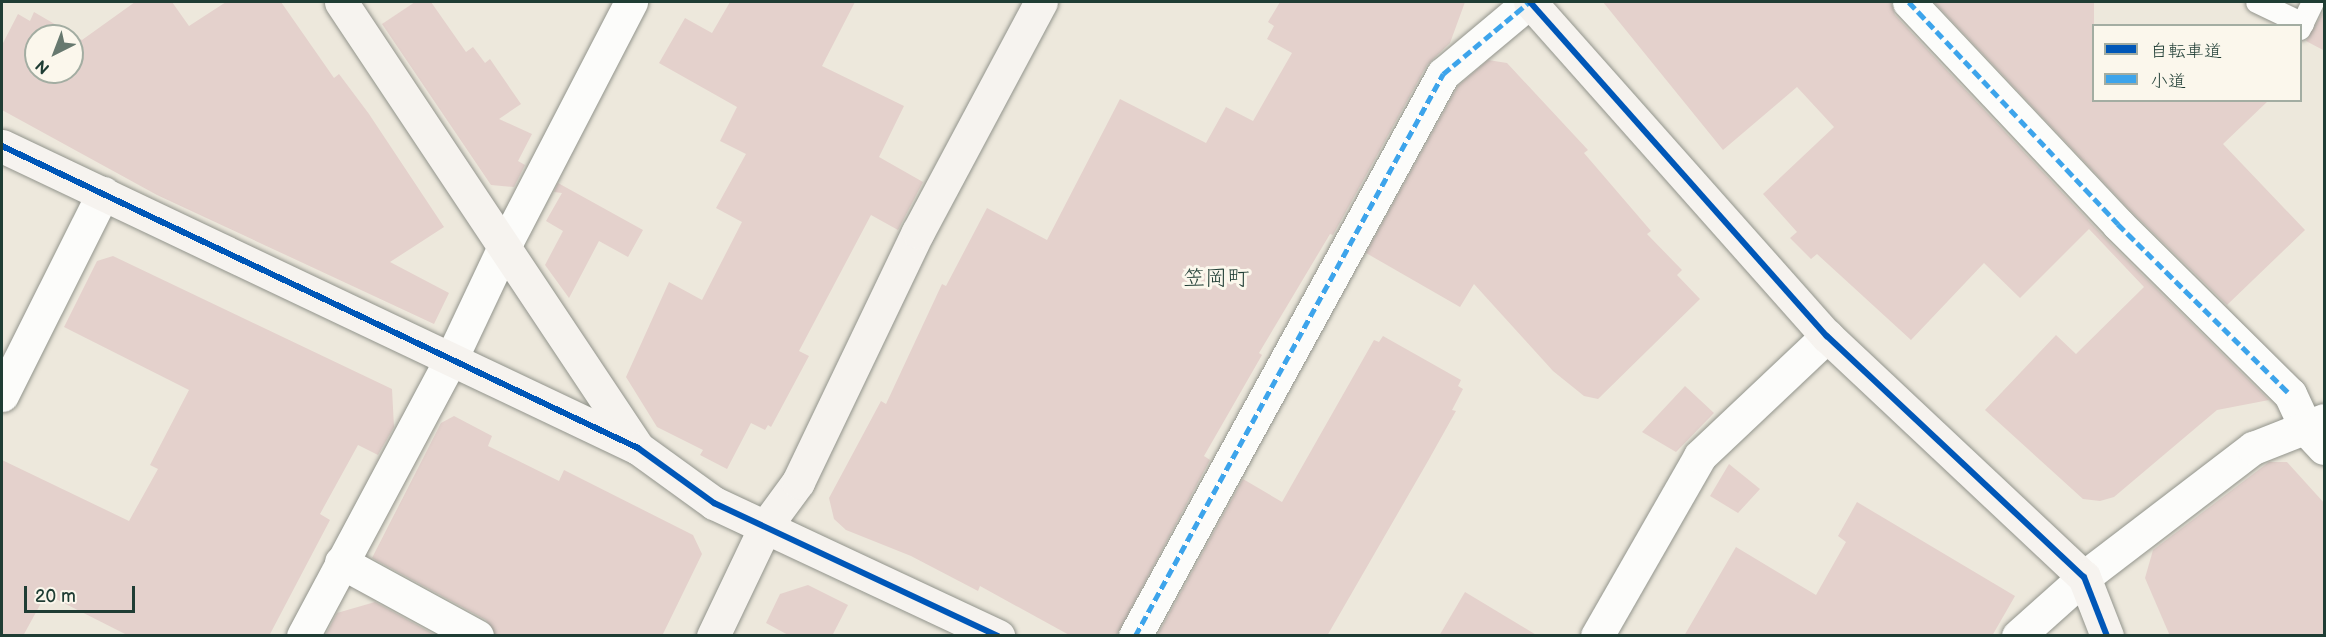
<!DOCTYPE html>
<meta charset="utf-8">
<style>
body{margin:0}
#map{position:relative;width:2326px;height:637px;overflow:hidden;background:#ede8dc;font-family:"Balsamiq Sans","Klee One",sans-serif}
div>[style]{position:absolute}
.building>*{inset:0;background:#e4d1cc}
.roads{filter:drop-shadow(0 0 2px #92948c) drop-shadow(0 0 2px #92948c)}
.lane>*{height:22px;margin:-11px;padding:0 11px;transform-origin:11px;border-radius:11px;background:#fcfcfa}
.street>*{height:33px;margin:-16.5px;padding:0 16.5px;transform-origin:16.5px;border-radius:16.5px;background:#fcfcfa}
.secondary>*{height:33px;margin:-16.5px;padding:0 16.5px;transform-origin:16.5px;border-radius:16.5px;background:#f6f3ef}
.quiet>*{height:4.5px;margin-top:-2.25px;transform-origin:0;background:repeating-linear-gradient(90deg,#3da4eb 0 9px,transparent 0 13.5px)}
.cycleway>*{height:6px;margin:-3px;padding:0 3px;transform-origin:3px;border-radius:3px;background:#0057b8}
span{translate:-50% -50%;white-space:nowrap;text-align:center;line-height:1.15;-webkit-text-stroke:6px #fbf7ec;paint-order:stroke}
.neighbourhood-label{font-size:22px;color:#1f3d34}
.frame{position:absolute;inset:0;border:3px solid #1f3d34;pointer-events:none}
.legend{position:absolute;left:2092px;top:24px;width:210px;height:78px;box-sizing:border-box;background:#fbf7ec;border:2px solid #a3ada2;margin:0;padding:8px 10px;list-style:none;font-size:18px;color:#1f3d34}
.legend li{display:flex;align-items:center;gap:12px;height:30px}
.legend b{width:30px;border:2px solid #a3ada2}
.north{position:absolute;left:24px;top:24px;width:60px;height:60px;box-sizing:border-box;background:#fbf7ec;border:2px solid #a3ada2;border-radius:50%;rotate:222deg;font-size:16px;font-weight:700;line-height:24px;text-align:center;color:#1f3d34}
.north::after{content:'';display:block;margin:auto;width:21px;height:27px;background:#67796f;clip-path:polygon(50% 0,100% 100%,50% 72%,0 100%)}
.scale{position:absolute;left:24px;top:586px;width:111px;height:27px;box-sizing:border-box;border:3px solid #1f3d34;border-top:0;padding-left:8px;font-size:18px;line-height:21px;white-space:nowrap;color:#1f3d34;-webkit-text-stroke:4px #fbf7ec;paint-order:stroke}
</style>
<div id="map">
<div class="building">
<i style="clip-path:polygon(evenodd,135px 2px,172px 2px,189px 26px,226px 2px,281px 2px,334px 78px,339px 74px,369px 114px,444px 227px,390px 262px,449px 293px,434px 324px,157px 195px,2px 110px,2px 45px,18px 14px,30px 21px,34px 12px,82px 40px,135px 2px,36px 36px,72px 36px,72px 72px,36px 72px,36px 36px)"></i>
<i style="clip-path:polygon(415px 2px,431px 2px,466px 52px,473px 47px,485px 63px,490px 59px,521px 104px,499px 119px,532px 134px,518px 161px,525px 165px,514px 187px,491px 185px,382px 24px)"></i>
<i style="clip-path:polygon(730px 2px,855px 2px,822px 66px,904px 106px,879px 157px,923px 182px,898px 230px,871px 215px,799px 351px,809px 356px,771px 427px,768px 425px,765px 430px,751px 423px,727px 469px,700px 455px,703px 450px,657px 427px,626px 377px,669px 282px,702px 300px,742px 222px,716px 208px,746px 154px,720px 141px,737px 107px,659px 63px,685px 18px,712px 33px)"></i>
<i style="clip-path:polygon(1280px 2px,1465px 2px,1450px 43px,1427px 65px,1333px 235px,1330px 234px,1259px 353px,1262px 355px,1204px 456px,1210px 460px,1116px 636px,1071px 636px,980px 586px,978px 591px,911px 556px,846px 530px,834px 519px,829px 498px,881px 401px,886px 404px,942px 284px,946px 286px,987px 208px,1047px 240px,1120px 99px,1206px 143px,1226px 107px,1253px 121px,1292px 53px,1267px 39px,1274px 26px,1268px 22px)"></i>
<i style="clip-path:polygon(1603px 2px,1891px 2px,1895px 15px,2104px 237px,2269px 400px,2217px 410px,2114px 497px,2100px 501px,2083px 499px,1985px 410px,2056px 335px,2076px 354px,2144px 287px,2089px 229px,2020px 298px,1984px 263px,1911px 340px,1817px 254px,1811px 259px,1790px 238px,1797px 232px,1763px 194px,1834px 127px,1797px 87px,1723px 150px)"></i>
<i style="clip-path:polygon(1934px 2px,2094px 2px,2094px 100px,2269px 100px,2223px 144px,2305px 230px,2227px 305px,2131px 211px)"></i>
<i style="clip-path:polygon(2325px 9px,2325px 51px,2306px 41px)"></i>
<i style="clip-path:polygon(1488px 60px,1507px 63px,1588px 150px,1584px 153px,1651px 231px,1647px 234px,1682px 270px,1677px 275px,1700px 299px,1598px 399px,1584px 396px,1553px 371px,1474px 284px,1460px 307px,1366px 253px,1458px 86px)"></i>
<i style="clip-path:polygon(558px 183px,643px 230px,628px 257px,599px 241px,569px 298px,545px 265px,563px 231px,546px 221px,562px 193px,554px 192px)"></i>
<i style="clip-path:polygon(113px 256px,392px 389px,394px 427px,378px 455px,358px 445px,320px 514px,330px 520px,269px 636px,129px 636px,46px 594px,23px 636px,2px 636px,2px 460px,129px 521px,158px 469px,150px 465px,189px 390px,64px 327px,97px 261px)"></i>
<i style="clip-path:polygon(1383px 336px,1461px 380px,1458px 386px,1463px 389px,1452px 410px,1456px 411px,1428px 461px,1327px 636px,1157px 636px,1243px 479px,1282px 502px,1374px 340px,1379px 342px)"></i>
<i style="clip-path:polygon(1685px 386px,1714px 413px,1676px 452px,1642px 432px)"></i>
<i style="clip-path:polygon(454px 416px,492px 436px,488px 446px,559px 481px,564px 470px,693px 535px,702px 554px,662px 636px,496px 636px,486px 620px,372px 558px,441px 423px)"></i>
<i style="clip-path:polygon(2269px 462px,2287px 462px,2325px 504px,2325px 636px,2170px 636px,2145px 578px,2153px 550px)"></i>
<i style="clip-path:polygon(1729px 464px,1760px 489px,1738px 513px,1710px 496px)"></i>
<i style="clip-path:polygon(1857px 502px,2015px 596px,1992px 636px,1684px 636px,1736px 547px,1816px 595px,1846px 542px,1838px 536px)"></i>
<i style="clip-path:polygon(808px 585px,848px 605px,832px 636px,790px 636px,766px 623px,780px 594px)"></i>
<i style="clip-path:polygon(1465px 592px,1538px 636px,1439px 636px)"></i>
<i style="clip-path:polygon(375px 602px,437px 636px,325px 636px,337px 613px)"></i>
</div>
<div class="roads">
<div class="lane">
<i style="left:2257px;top:2px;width:51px;rotate:25.6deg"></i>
<i style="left:2300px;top:29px;width:30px;rotate:-64deg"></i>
</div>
<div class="street">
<i style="left:1909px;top:2px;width:305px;rotate:46.7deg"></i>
<i style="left:2118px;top:224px;width:242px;rotate:44.7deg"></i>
<i style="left:2290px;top:394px;width:38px;rotate:65deg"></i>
<i style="left:2306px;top:429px;width:26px;rotate:47deg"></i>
<i style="left:2px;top:395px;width:226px;rotate:-63.4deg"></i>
<i style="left:341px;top:562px;width:155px;rotate:28.6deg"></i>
<i style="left:303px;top:636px;width:314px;rotate:-61.9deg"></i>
<i style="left:451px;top:359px;width:126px;rotate:-64.7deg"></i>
<i style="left:505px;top:245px;width:274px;rotate:-62.6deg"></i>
<i style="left:1135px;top:636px;width:641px;rotate:-61.28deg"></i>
<i style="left:1443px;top:74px;width:112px;rotate:-39.9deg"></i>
<i style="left:1597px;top:636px;width:207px;rotate:-60.2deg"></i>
<i style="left:1700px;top:456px;width:175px;rotate:-43.4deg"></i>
<i style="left:2018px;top:636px;width:89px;rotate:-41.8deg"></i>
<i style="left:2084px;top:577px;width:213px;rotate:-37.4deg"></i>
<i style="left:2253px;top:448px;width:76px;rotate:-21.5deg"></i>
</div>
<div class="secondary">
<i style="left:341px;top:2px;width:536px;rotate:56.34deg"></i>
<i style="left:1530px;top:2px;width:447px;rotate:48.4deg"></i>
<i style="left:1827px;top:336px;width:352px;rotate:43.2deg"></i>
<i style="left:2084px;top:577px;width:63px;rotate:68.7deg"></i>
<i style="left:2px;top:146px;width:704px;rotate:25.4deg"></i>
<i style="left:638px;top:448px;width:94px;rotate:35.9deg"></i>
<i style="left:714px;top:503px;width:314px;rotate:25.1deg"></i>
<i style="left:713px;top:636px;width:121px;rotate:-64.5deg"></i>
<i style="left:765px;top:527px;width:56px;rotate:-53.7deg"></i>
<i style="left:798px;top:482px;width:277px;rotate:-64.4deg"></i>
<i style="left:918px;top:232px;width:261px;rotate:-61.9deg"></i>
</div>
</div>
<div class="quiet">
<i style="left:1909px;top:2px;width:305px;rotate:46.7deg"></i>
<i style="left:2118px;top:224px;width:242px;rotate:44.7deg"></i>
<i style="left:1135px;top:636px;width:641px;rotate:-61.28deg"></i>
<i style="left:1443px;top:74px;width:112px;rotate:-39.9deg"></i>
</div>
<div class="cycleway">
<i style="left:1530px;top:2px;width:447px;rotate:48.4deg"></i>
<i style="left:1827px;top:336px;width:352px;rotate:43.2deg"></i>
<i style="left:2084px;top:577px;width:63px;rotate:68.7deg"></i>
<i style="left:2px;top:146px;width:704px;rotate:25.4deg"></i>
<i style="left:638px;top:448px;width:94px;rotate:35.9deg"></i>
<i style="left:714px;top:503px;width:314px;rotate:25.1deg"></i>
</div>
<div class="neighbourhood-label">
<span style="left:1216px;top:279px">笠岡町</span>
</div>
<div class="frame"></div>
<ul class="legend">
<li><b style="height:8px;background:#0057b8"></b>自転車道</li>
<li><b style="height:8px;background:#3da4eb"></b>小道</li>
</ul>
<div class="north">N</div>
<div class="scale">20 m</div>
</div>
